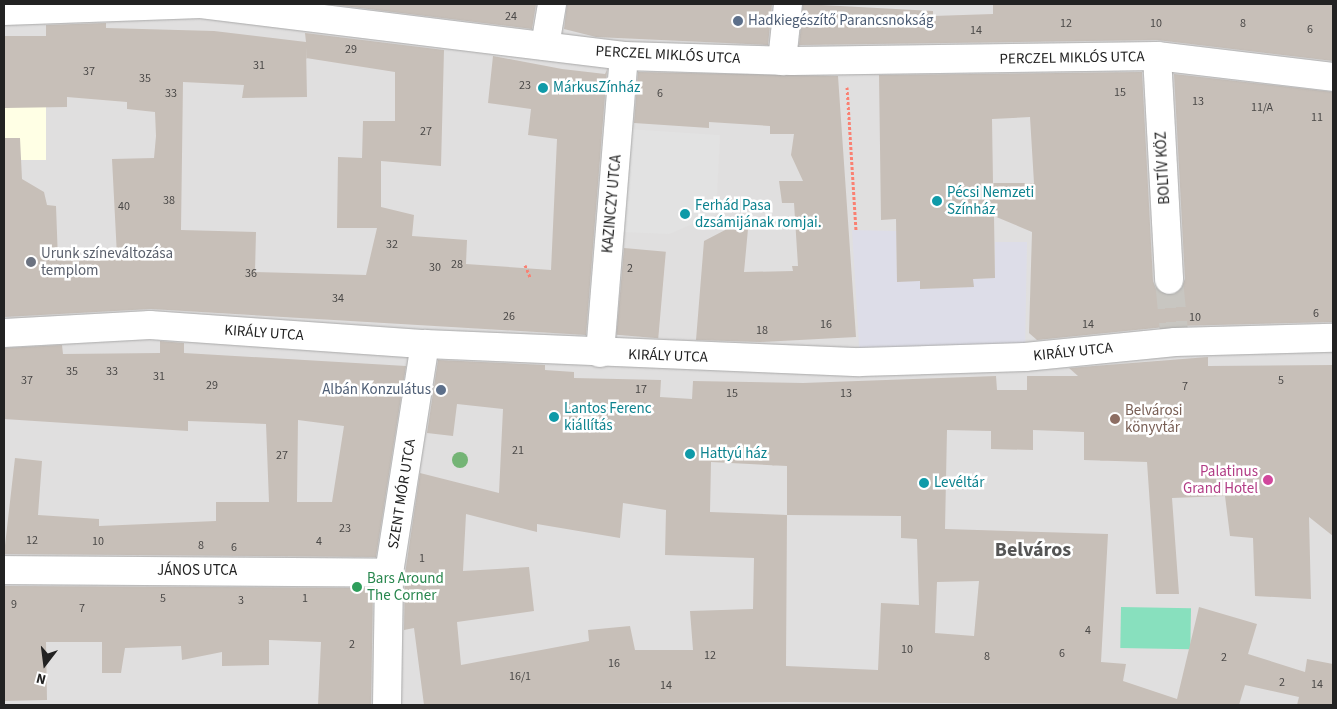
<!DOCTYPE html>
<meta charset="utf-8">
<style>
body{margin:0}
#map{position:relative;width:1337px;height:709px;overflow:hidden;background:#f2efe9;font-family:"Source Sans 3",sans-serif}
div>[style]{position:absolute}
.residential>*{inset:0;background:#e0dfdf;transform-origin:0 0}
.education>*{inset:0;background:#ffffe5;transform-origin:0 0}
.pitch>*{inset:0;background:#88e0be;transform-origin:0 0}
.parking>*{inset:0;background:#e2e2e2}
.plaza>*{inset:0;background:#dddde8}
.building>*{inset:0;background:#c7bfb8;transform-origin:0 0}
.minor-tunnel>*{height:28px;margin-top:-14px;transform-origin:0;background:repeating-linear-gradient(90deg,#c8c6c1 0 28px,transparent 0 42px)}
.path>*{height:3px;margin-top:-1.5px;transform-origin:0;background:repeating-linear-gradient(90deg,#fa8072 0 2.5px,transparent 0 5px)}
.roads{filter:drop-shadow(0 0 1px #a9a9a9) drop-shadow(0 0 1px #a9a9a9)}
.minor>*{height:28px;margin:-14px;padding:0 14px;transform-origin:14px;border-radius:14px;background:#fff}
.trees>*{width:16px;height:16px;margin:-8px;border-radius:50%;background:#74b475}
.dots>*{width:14px;height:14px;translate:-50% -50%;box-sizing:border-box;border:2px solid #fff;border-radius:50%}
span{translate:-50% -50%;white-space:nowrap;text-align:center;line-height:1.15;-webkit-text-stroke:5px #fff;paint-order:stroke}
.number-label{font-size:12px;color:#4b4948}
.number-label span{-webkit-text-stroke-width:0}
.service-label{font-size:15px;color:#4e5e75}
.left{translate:0 -50%;text-align:left}
.right{translate:-100% -50%;text-align:right}
.street-label{font-size:15px;color:#222}
.culture-label{font-size:15px;color:#0d838f}
.worship-label{font-size:15px;color:#5b616d}
.education-label{font-size:15px;color:#785e54}
.hotel-label{font-size:15px;color:#b23c85}
.leisure-label{font-size:15px;color:#27864d}
.district-label{font-size:20px;color:#555;font-weight:700}
.frame{position:absolute;inset:0;border:5px solid #222;pointer-events:none}
.north{position:absolute;left:20px;top:639px;width:50px;height:50px;-webkit-text-stroke:4px #fff;paint-order:stroke;rotate:195deg;font-size:14px;font-weight:700;line-height:20px;text-align:center;color:#222}
.north::after{content:'';display:block;margin:auto;width:18px;height:22px;background:#222;clip-path:polygon(50% 0,100% 100%,50% 72%,0 100%)}
</style>
<div id="map">
<div class="residential">
<i style="left:4px;top:4px;width:1329px;height:701px"></i>
</div>
<div class="education">
<i style="left:4px;top:36px;width:42px;height:124px"></i>
</div>
<div class="pitch">
<i style="left:1121px;top:607px;width:70px;height:41px;rotate:1deg"></i>
</div>
<div class="parking">
<i style="clip-path:polygon(630px 129px,720px 135px,716px 214px,669px 234px,622px 232px)"></i>
</div>
<div class="plaza">
<i style="clip-path:polygon(852px 230px,896px 231px,897px 281px,920px 281px,920px 289px,973px 287px,973px 279px,995px 278px,995px 242px,1027px 242px,1025px 357px,860px 362px)"></i>
</div>
<div class="building">
<i style="clip-path:polygon(327px 4px,536px 4px,532px 29px)"></i>
<i style="clip-path:polygon(567px 4px,772px 4px,768px 45px,596px 37px,564px 29px)"></i>
<i style="clip-path:polygon(803px 4px,933px 11px,933px 16px,993px 14px,993px 4px,1333px 4px,1333px 61px,1157px 40px,799px 45px)"></i>
<i style="clip-path:polygon(evenodd,106px 23px,106px 28px,214px 31px,306px 42px,305px 33px,444px 50px,441px 166px,381px 161px,381px 207px,414px 215px,412px 236px,467px 240px,466px 264px,551px 270px,557px 139px,528px 135px,531px 109px,488px 103px,493px 56px,562px 69px,605px 74px,607px 70px,586px 335px,151px 309px,4px 317px,4px 138px,20px 138px,22px 179px,44px 192px,47px 205px,56px 206px,58px 260px,117px 256px,112px 159px,154px 158px,156px 136px,155px 112px,127px 109px,127px 102px,67px 97px,67px 107px,4px 108px,4px 36px,46px 36px,46px 25px,106px 23px,306px 47px,306px 58px,395px 72px,395px 121px,363px 121px,362px 158px,338px 157px,337px 228px,377px 228px,366px 275px,255px 272px,256px 232px,181px 230px,183px 82px,244px 85px,242px 98px,307px 97px,306px 47px)"></i>
<i style="clip-path:polygon(638px 72px,838px 76px,856px 337px,760px 342px,696px 340px,704px 241px,729px 228px,748px 229px,744px 272px,793px 271px,792px 266px,798px 266px,794px 203px,782px 203px,779px 181px,803px 181px,791px 155px,794px 134px,770px 134px,770px 126px,709px 122px,709px 128px,634px 123px)"></i>
<i style="clip-path:polygon(evenodd,1142px 72px,1153px 281px,1156px 289px,1169px 296px,1178px 293px,1185px 279px,1174px 74px,1333px 92px,1333px 322px,1175px 326px,1037px 340px,1029px 333px,1032px 232px,994px 216px,995px 278px,973px 279px,974px 287px,920px 289px,920px 281px,897px 282px,896px 219px,881px 220px,879px 75px,1142px 72px,1030px 117px,1034px 183px,993px 183px,992px 119px,1030px 117px)"></i>
<i style="left:624px;top:248px;width:42px;height:87px;rotate:5deg"></i>
<i style="clip-path:polygon(evenodd,160px 341px,184px 343px,184px 353px,406px 366px,376px 557px,4px 554px,15px 458px,42px 461px,38px 515px,99px 519px,99px 526px,216px 521px,216px 502px,269px 502px,266px 424px,188px 421px,188px 431px,4px 419px,4px 348px,62px 345px,63px 354px,160px 353px,160px 341px,298px 420px,344px 426px,332px 502px,297px 502px,298px 420px)"></i>
<i style="clip-path:polygon(evenodd,1208px 357px,1208px 366px,1333px 365px,1333px 536px,1309px 517px,1311px 599px,1255px 596px,1253px 538px,1230px 536px,1225px 496px,1172px 498px,1179px 594px,1156px 594px,1147px 462px,1084px 460px,1084px 432px,1033px 430px,1033px 450px,991px 449px,991px 431px,947px 430px,945px 529px,1108px 534px,1101px 662px,1126px 664px,1123px 681px,1177px 699px,1199px 607px,1257px 624px,1248px 654px,1305px 672px,1307px 659px,1333px 664px,1333px 705px,1297px 705px,1299px 697px,1245px 685px,1239px 705px,791px 702px,424px 705px,414px 628px,404px 630px,405px 574px,420px 473px,499px 493px,503px 409px,457px 404px,453px 436px,427px 433px,438px 360px,545px 365px,545px 370px,574px 372px,574px 378px,661px 380px,660px 397px,692px 399px,693px 381px,803px 383px,996px 376px,997px 390px,1027px 390px,1027px 376px,1078px 376px,1069px 368px,1208px 357px,711px 462px,787px 466px,787px 515px,710px 512px,711px 462px,1208px 357px,623px 503px,666px 510px,665px 555px,754px 558px,753px 609px,690px 611px,693px 650px,635px 650px,630px 626px,588px 630px,589px 641px,461px 665px,457px 622px,534px 611px,529px 567px,463px 571px,466px 514px,537px 532px,537px 524px,620px 538px,623px 503px,1208px 357px,787px 515px,901px 516px,901px 538px,917px 539px,919px 605px,881px 603px,878px 670px,786px 666px,787px 515px,1208px 357px,979px 581px,974px 636px,935px 633px,937px 582px,979px 581px)"></i>
<i style="clip-path:polygon(4px 586px,373px 588px,371px 705px,318px 705px,321px 642px,269px 640px,269px 665px,222px 666px,222px 652px,182px 660px,181px 646px,125px 648px,121px 673px,102px 673px,102px 642px,46px 642px,47px 700px,4px 701px)"></i>
</div>
<div class="minor-tunnel">
<i style="left:1169px;top:280px;width:62px;rotate:84.5deg"></i>
</div>
<div class="path">
<i style="left:847px;top:87px;width:144px;rotate:86.4deg"></i>
<i style="left:525px;top:265px;width:13px;rotate:67deg"></i>
<i style="left:780px;top:705px;width:10px"></i>
</div>
<div class="roads">
<div class="minor">
<i style="left:4px;top:11px;width:197px;rotate:-2deg"></i>
<i style="left:201px;top:4px;width:426px;rotate:7deg"></i>
<i style="left:624px;top:56px;width:168px;rotate:1.7deg"></i>
<i style="left:792px;top:61px;width:365px;rotate:-0.8deg"></i>
<i style="left:1157px;top:56px;width:177px;rotate:6.8deg"></i>
<i style="left:545px;top:46px;width:43px;rotate:-80.5deg"></i>
<i style="left:1157px;top:56px;width:224px;rotate:86.9deg"></i>
<i style="left:782px;top:61px;width:57px;rotate:-84deg"></i>
<i style="left:4px;top:333px;width:146px;rotate:-3.1deg"></i>
<i style="left:150px;top:325px;width:276px;rotate:4deg"></i>
<i style="left:425px;top:344px;width:435px;rotate:2.4deg"></i>
<i style="left:860px;top:362px;width:165px;rotate:-1.7deg"></i>
<i style="left:1025px;top:357px;width:151px;rotate:-5.7deg"></i>
<i style="left:1175px;top:342px;width:158px;rotate:-1.5deg"></i>
<i style="left:600px;top:353px;width:298px;rotate:-85.4deg"></i>
<i style="left:4px;top:570px;width:385px;rotate:0.4deg"></i>
<i style="left:387px;top:705px;width:132px;rotate:-89.1deg"></i>
<i style="left:389px;top:573px;width:232px;rotate:-81.1deg"></i>
</div>
</div>
<div class="trees">
<i style="left:460px;top:460px"></i>
</div>
<div class="dots">
<i style="left:738px;top:21px;background:#5c6f8a"></i>
<i style="left:543px;top:88px;background:#0f9aa8"></i>
<i style="left:937px;top:201px;background:#0f9aa8"></i>
<i style="left:685px;top:214px;background:#0f9aa8"></i>
<i style="left:31px;top:262px;background:#6b7280"></i>
<i style="left:441px;top:390px;background:#5c6f8a"></i>
<i style="left:554px;top:417px;background:#0f9aa8"></i>
<i style="left:1115px;top:419px;background:#8d6e63"></i>
<i style="left:690px;top:454px;background:#0f9aa8"></i>
<i style="left:1268px;top:480px;background:#d1479c"></i>
<i style="left:924px;top:483px;background:#0f9aa8"></i>
<i style="left:357px;top:587px;background:#2e9e5b"></i>
</div>
<div class="number-label">
<span style="left:511px;top:17px">24</span>
<span style="left:1066px;top:24px">12</span>
<span style="left:1156px;top:24px">10</span>
<span style="left:1243px;top:24px">8</span>
<span style="left:1310px;top:30px">6</span>
<span style="left:976px;top:31px">14</span>
<span style="left:351px;top:50px">29</span>
<span style="left:259px;top:66px">31</span>
<span style="left:89px;top:72px">37</span>
<span style="left:145px;top:79px">35</span>
<span style="left:525px;top:86px">23</span>
<span style="left:1120px;top:93px">15</span>
<span style="left:171px;top:94px">33</span>
<span style="left:660px;top:94px">6</span>
<span style="left:1198px;top:102px">13</span>
<span style="left:1262px;top:108px">11/A</span>
<span style="left:1317px;top:118px">11</span>
<span style="left:426px;top:132px">27</span>
<span style="left:169px;top:201px">38</span>
<span style="left:124px;top:207px">40</span>
<span style="left:392px;top:245px">32</span>
<span style="left:457px;top:265px">28</span>
<span style="left:435px;top:268px">30</span>
<span style="left:630px;top:269px">2</span>
<span style="left:251px;top:274px">36</span>
<span style="left:338px;top:299px">34</span>
<span style="left:1316px;top:314px">6</span>
<span style="left:509px;top:317px">26</span>
<span style="left:1195px;top:318px">10</span>
<span style="left:826px;top:325px">16</span>
<span style="left:1088px;top:325px">14</span>
<span style="left:762px;top:331px">18</span>
<span style="left:72px;top:372px">35</span>
<span style="left:112px;top:372px">33</span>
<span style="left:159px;top:377px">31</span>
<span style="left:27px;top:381px">37</span>
<span style="left:1281px;top:381px">5</span>
<span style="left:212px;top:386px">29</span>
<span style="left:1185px;top:387px">7</span>
<span style="left:641px;top:390px">17</span>
<span style="left:732px;top:394px">15</span>
<span style="left:846px;top:394px">13</span>
<span style="left:518px;top:451px">21</span>
<span style="left:282px;top:456px">27</span>
<span style="left:345px;top:529px">23</span>
<span style="left:32px;top:541px">12</span>
<span style="left:98px;top:542px">10</span>
<span style="left:319px;top:542px">4</span>
<span style="left:201px;top:546px">8</span>
<span style="left:234px;top:548px">6</span>
<span style="left:422px;top:559px">1</span>
<span style="left:163px;top:599px">5</span>
<span style="left:305px;top:599px">1</span>
<span style="left:241px;top:601px">3</span>
<span style="left:14px;top:605px">9</span>
<span style="left:82px;top:609px">7</span>
<span style="left:1088px;top:631px">4</span>
<span style="left:352px;top:645px">2</span>
<span style="left:907px;top:650px">10</span>
<span style="left:1062px;top:654px">6</span>
<span style="left:710px;top:656px">12</span>
<span style="left:987px;top:657px">8</span>
<span style="left:1224px;top:658px">2</span>
<span style="left:614px;top:664px">16</span>
<span style="left:520px;top:677px">16/1</span>
<span style="left:1282px;top:683px">2</span>
<span style="left:1317px;top:685px">14</span>
<span style="left:666px;top:686px">14</span>
</div>
<div class="service-label">
<span class="left" style="left:748px;top:21px">Hadkiegészítő Parancsnokság</span>
<span class="right" style="left:431px;top:390px">Albán Konzulátus</span>
</div>
<div class="street-label">
<span style="left:668px;top:55px;rotate:3deg">PERCZEL MIKLÓS UTCA</span>
<span style="left:1072px;top:58px;rotate:-1deg">PERCZEL MIKLÓS UTCA</span>
<span style="left:1163px;top:168px;rotate:-93deg">BOLTÍV KÖZ</span>
<span style="left:612px;top:204px;rotate:-85deg">KAZINCZY UTCA</span>
<span style="left:264px;top:333px;rotate:4deg">KIRÁLY UTCA</span>
<span style="left:1073px;top:352px;rotate:-6deg">KIRÁLY UTCA</span>
<span style="left:668px;top:356px;rotate:2deg">KIRÁLY UTCA</span>
<span style="left:402px;top:494px;rotate:-81deg">SZENT MÓR UTCA</span>
<span style="left:197px;top:571px">JÁNOS UTCA</span>
</div>
<div class="culture-label">
<span class="left" style="left:553px;top:88px">MárkusZínház</span>
<span class="left" style="left:947px;top:201px">Pécsi Nemzeti<br>Színház</span>
<span class="left" style="left:695px;top:214px">Ferhád Pasa<br>dzsámijának romjai.</span>
<span class="left" style="left:564px;top:417px">Lantos Ferenc<br>kiállítás</span>
<span class="left" style="left:700px;top:454px">Hattyú ház</span>
<span class="left" style="left:934px;top:483px">Levéltár</span>
</div>
<div class="worship-label">
<span class="left" style="left:41px;top:262px">Urunk színeváltozása<br>templom</span>
</div>
<div class="education-label">
<span class="left" style="left:1125px;top:419px">Belvárosi<br>könyvtár</span>
</div>
<div class="hotel-label">
<span class="right" style="left:1258px;top:480px">Palatinus<br>Grand Hotel</span>
</div>
<div class="leisure-label">
<span class="left" style="left:367px;top:587px">Bars Around<br>The Corner</span>
</div>
<div class="district-label">
<span style="left:1033px;top:550px">Belváros</span>
</div>
<div class="frame"></div>
<div class="north">N</div>
</div>
